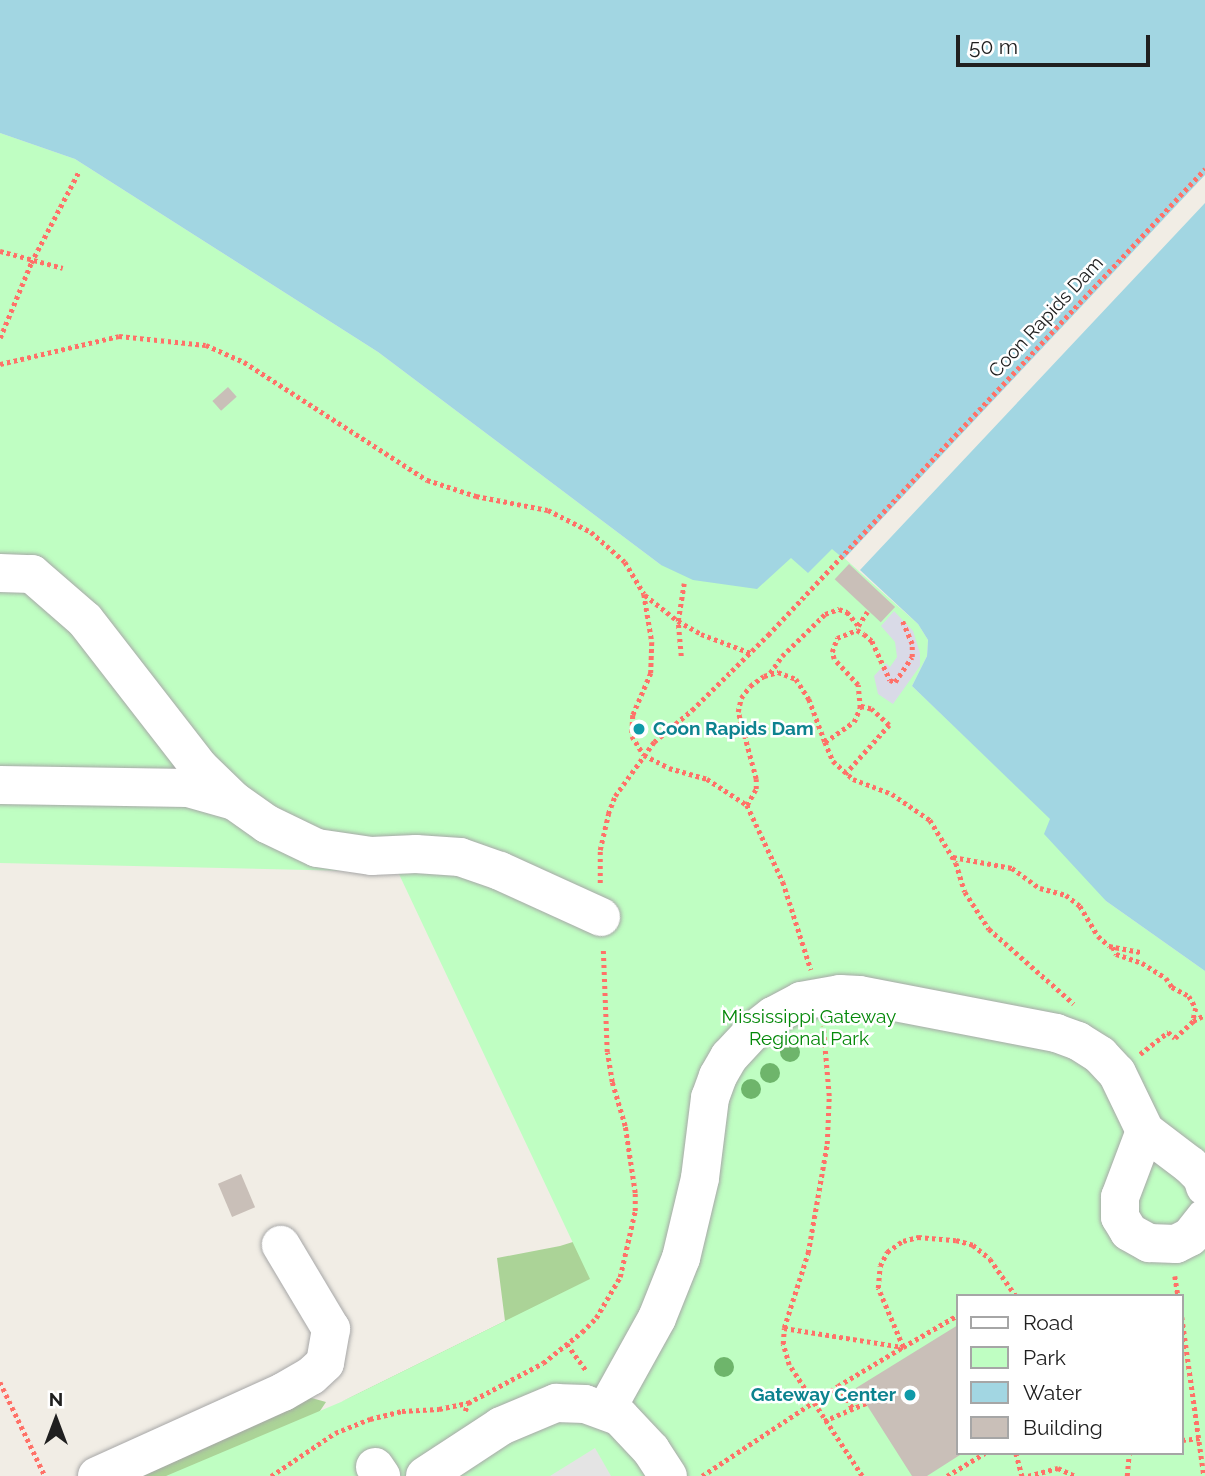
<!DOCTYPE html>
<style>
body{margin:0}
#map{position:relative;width:1205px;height:1476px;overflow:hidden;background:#f1ede5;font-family:Raleway,sans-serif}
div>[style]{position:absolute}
.forest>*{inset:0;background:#abd397}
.park>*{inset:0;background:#bffec2}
.parking>*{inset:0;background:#e4e4e4}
.plaza>*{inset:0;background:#d9dae7}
.water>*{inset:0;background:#a2d6e2}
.building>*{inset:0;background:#c9bfb8;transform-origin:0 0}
.path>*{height:4.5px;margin-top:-2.25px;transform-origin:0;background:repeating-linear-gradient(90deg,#ff7168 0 3.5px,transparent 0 7px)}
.roads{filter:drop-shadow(0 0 2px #a7a7a7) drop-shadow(0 0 2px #a7a7a7)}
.minor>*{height:38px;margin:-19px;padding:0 19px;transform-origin:19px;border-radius:19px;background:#fff}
.trees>*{width:20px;height:20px;margin:-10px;border-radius:50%;background:#6eb56b}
.dots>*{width:19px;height:19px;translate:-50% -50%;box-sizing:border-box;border:4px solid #fff;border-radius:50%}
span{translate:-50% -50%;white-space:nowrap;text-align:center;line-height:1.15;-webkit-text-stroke:5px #fff;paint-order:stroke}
.street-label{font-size:19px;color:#202020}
.culture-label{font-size:19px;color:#0d838f;font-weight:700}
.left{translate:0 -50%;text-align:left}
.right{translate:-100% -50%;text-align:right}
.park-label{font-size:19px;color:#038808}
.legend{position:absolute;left:956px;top:1294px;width:228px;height:161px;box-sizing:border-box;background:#fff;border:2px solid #a6a6a6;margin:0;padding:9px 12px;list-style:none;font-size:21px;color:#202020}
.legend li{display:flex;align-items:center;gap:14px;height:35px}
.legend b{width:35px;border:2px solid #a6a6a6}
.north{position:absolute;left:21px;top:1385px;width:70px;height:70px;-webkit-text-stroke:5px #fff;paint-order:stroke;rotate:0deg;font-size:19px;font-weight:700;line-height:28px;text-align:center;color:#202020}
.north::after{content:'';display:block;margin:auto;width:24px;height:32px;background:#202020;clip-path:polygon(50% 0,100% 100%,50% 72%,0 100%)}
.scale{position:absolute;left:956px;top:35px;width:194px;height:32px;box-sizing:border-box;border:4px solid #202020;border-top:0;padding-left:9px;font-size:21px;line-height:24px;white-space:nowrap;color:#202020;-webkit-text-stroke:5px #fff;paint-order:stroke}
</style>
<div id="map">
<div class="forest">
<i style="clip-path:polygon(608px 1231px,595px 1288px,341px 1402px,505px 1321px,497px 1258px,560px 1246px)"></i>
<i style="clip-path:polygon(308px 1397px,326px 1402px,296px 1447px,281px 1476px,128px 1476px)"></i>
</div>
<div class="park">
<i style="clip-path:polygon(evenodd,0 133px,75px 159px,378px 352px,661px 565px,791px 557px,833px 548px,918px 624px,928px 640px,927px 656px,912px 686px,1051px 819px,1106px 901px,1205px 971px,1205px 1476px,166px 1476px,341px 1402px,590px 1279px,398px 872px,0 863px,0 133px,958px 1296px,1182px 1296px,1182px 1453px,958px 1453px,958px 1296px)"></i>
</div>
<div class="parking">
<i style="clip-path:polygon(595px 1448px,611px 1476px,550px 1476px)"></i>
</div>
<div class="plaza">
<i style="clip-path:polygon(894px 611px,913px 631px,920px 653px,920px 666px,893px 704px,878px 694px,874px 676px,886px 663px,890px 667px,897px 657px,895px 642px,881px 626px)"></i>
</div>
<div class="water">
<i style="clip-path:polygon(0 0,1205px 0,1205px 175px,844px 559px,832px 549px,808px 573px,791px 558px,757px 589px,693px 580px,661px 565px,378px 352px,75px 159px,0 133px)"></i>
<i style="clip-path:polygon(1205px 203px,1205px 971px,1106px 901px,1044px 834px,1050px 819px,912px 686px,927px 656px,928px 640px,918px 624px,860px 570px)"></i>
</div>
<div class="building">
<i style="left:228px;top:387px;width:13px;height:21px;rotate:48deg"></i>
<i style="left:849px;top:564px;width:63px;height:21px;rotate:43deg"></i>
<i style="left:241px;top:1174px;width:36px;height:25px;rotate:67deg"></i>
<i style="clip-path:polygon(958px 1325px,958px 1453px,963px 1453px,927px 1476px,912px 1476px,856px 1388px)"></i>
</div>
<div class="path">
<i style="left:0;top:251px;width:65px;rotate:15.1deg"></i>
<i style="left:0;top:338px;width:81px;rotate:-67.5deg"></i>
<i style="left:31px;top:263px;width:102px;rotate:-62.4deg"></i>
<i style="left:0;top:364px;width:122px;rotate:-13.2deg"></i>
<i style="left:119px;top:336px;width:87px;rotate:5.9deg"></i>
<i style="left:206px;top:345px;width:42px;rotate:24.1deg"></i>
<i style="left:244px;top:362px;width:218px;rotate:32.8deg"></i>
<i style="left:427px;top:480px;width:52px;rotate:18.1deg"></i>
<i style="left:476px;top:496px;width:73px;rotate:11deg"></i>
<i style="left:548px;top:510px;width:48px;rotate:27.1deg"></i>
<i style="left:591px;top:532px;width:45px;rotate:41.4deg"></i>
<i style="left:625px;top:562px;width:37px;rotate:59deg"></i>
<i style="left:644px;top:594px;width:49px;rotate:80.5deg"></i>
<i style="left:652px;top:642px;width:31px;rotate:92deg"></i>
<i style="left:651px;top:673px;width:46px;rotate:113.2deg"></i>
<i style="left:633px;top:715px;width:21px;rotate:93deg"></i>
<i style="left:632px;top:736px;width:22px;rotate:58deg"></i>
<i style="left:644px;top:755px;width:28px;rotate:27deg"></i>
<i style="left:669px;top:768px;width:40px;rotate:16deg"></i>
<i style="left:707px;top:779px;width:48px;rotate:33deg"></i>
<i style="left:747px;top:805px;width:85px;rotate:64.9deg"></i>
<i style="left:783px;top:882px;width:92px;rotate:72.3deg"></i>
<i style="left:645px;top:595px;width:42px;rotate:38.2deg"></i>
<i style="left:678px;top:621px;width:26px;rotate:29deg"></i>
<i style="left:701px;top:634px;width:53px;rotate:20.8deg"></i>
<i style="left:858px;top:626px;width:17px;rotate:-57deg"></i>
<i style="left:681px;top:656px;width:35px;rotate:-95deg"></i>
<i style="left:678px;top:621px;width:38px;rotate:-81deg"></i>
<i style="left:770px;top:673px;width:21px;rotate:-55deg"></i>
<i style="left:782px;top:656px;width:60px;rotate:-44.3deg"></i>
<i style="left:825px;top:614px;width:15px;rotate:-20deg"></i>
<i style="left:839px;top:609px;width:9px;rotate:21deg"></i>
<i style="left:847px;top:612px;width:17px;rotate:50deg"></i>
<i style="left:825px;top:742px;width:21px;rotate:67deg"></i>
<i style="left:833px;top:761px;width:27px;rotate:42deg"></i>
<i style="left:853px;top:779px;width:42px;rotate:21deg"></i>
<i style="left:892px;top:794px;width:46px;rotate:34.4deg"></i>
<i style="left:930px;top:820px;width:50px;rotate:58.8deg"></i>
<i style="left:956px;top:863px;width:30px;rotate:73deg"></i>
<i style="left:965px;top:892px;width:44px;rotate:57deg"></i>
<i style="left:989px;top:929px;width:113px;rotate:41.4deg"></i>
<i style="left:845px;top:774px;width:66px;rotate:-48.1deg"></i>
<i style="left:889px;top:725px;width:24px;rotate:-138deg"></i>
<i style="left:871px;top:709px;width:11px;rotate:-165deg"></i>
<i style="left:747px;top:805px;width:18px;rotate:-61deg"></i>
<i style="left:756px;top:789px;width:10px;rotate:-90deg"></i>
<i style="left:756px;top:779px;width:69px;rotate:-105deg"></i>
<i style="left:738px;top:712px;width:14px;rotate:-78deg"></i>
<i style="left:741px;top:698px;width:15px;rotate:-53deg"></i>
<i style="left:750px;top:686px;width:17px;rotate:-36deg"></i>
<i style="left:764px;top:676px;width:15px;rotate:-16deg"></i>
<i style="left:778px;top:672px;width:19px;rotate:21deg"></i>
<i style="left:796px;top:679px;width:24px;rotate:57deg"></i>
<i style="left:809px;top:699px;width:46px;rotate:69.6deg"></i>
<i style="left:825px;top:742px;width:35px;rotate:-35deg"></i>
<i style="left:854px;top:722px;width:15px;rotate:-67deg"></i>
<i style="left:860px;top:708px;width:23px;rotate:-95deg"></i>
<i style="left:858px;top:685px;width:35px;rotate:-133deg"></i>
<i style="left:834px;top:659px;width:7px;rotate:-106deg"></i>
<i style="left:832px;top:652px;width:15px;rotate:-70deg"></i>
<i style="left:837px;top:638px;width:22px;rotate:-22deg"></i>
<i style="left:857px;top:630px;width:8px;rotate:30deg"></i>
<i style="left:864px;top:634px;width:11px;rotate:41deg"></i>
<i style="left:872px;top:641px;width:43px;rotate:65.2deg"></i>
<i style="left:890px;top:680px;width:5px;rotate:22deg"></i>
<i style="left:895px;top:682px;width:30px;rotate:-56deg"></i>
<i style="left:912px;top:657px;width:13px;rotate:-90deg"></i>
<i style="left:912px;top:644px;width:26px;rotate:-113deg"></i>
<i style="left:953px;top:857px;width:60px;rotate:10.6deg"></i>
<i style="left:1012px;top:868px;width:34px;rotate:36deg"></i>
<i style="left:1040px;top:888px;width:27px;rotate:15deg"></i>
<i style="left:1066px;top:895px;width:18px;rotate:38deg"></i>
<i style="left:1080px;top:906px;width:35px;rotate:59deg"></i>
<i style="left:1098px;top:936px;width:15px;rotate:42deg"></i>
<i style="left:1109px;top:946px;width:33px;rotate:11deg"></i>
<i style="left:600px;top:883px;width:33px;rotate:-90deg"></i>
<i style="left:600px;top:850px;width:37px;rotate:-77deg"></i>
<i style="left:608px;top:814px;width:19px;rotate:-69deg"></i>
<i style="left:615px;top:796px;width:67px;rotate:-54.2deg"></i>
<i style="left:654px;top:742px;width:50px;rotate:-40.1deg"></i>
<i style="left:692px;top:710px;width:107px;rotate:-44.6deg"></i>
<i style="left:768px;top:635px;width:639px;rotate:-46.84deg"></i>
<i style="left:1113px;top:947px;width:8px;rotate:67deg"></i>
<i style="left:1116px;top:954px;width:28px;rotate:19deg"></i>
<i style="left:1142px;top:963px;width:28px;rotate:32deg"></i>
<i style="left:1166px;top:978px;width:11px;rotate:56deg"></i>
<i style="left:1172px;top:987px;width:19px;rotate:28deg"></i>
<i style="left:1189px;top:996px;width:14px;rotate:60deg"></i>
<i style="left:1196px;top:1008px;width:13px;rotate:103deg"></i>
<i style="left:1193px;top:1021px;width:13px;rotate:-27deg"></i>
<i style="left:1140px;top:1054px;width:36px;rotate:-38deg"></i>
<i style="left:1168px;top:1032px;width:9px;rotate:41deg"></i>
<i style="left:1175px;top:1038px;width:25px;rotate:-43deg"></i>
<i style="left:1175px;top:1276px;width:20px;rotate:81deg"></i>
<i style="left:1182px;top:1317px;width:161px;rotate:82.1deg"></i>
<i style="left:784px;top:1328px;width:79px;rotate:-72.3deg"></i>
<i style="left:808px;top:1253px;width:111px;rotate:-80.1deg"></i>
<i style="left:827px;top:1144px;width:48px;rotate:-87.6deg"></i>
<i style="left:829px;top:1096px;width:70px;rotate:-94.9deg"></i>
<i style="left:567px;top:1344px;width:34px;rotate:54deg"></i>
<i style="left:0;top:1382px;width:104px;rotate:64.4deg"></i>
<i style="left:852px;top:1408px;width:26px;rotate:-122deg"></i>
<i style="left:838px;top:1386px;width:76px;rotate:-31deg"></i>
<i style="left:903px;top:1347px;width:64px;rotate:-113deg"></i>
<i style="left:878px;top:1288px;width:22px;rotate:-85deg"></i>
<i style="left:880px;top:1266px;width:16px;rotate:-63deg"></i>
<i style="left:887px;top:1252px;width:19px;rotate:-35deg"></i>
<i style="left:903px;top:1241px;width:16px;rotate:-15deg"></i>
<i style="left:918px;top:1237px;width:38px;rotate:5deg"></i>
<i style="left:956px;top:1240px;width:18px;rotate:16deg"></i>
<i style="left:973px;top:1245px;width:22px;rotate:39deg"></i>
<i style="left:990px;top:1259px;width:45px;rotate:54.9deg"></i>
<i style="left:465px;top:1411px;width:9px;rotate:-69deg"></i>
<i style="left:468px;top:1403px;width:85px;rotate:-28.1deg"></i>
<i style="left:543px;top:1363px;width:50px;rotate:-38.5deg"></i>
<i style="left:582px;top:1332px;width:20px;rotate:-45deg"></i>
<i style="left:596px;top:1318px;width:48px;rotate:-59.7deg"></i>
<i style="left:620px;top:1277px;width:68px;rotate:-77.2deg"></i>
<i style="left:635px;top:1211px;width:18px;rotate:-90deg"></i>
<i style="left:635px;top:1193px;width:68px;rotate:-98.5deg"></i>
<i style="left:625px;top:1126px;width:46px;rotate:-106.5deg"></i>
<i style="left:612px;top:1082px;width:30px;rotate:-99deg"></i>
<i style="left:607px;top:1052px;width:104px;rotate:-92.2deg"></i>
<i style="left:824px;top:1421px;width:46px;rotate:-23.2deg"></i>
<i style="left:1182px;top:1440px;width:18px;rotate:-6deg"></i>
<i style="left:1016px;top:1453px;width:24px;rotate:75deg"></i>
<i style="left:271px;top:1476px;width:77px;rotate:-33.9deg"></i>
<i style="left:335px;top:1433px;width:38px;rotate:-22deg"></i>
<i style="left:370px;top:1419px;width:33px;rotate:-14deg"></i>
<i style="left:402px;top:1411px;width:37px;rotate:-3deg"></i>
<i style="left:439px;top:1409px;width:30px;rotate:-12deg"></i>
<i style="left:702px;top:1476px;width:163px;rotate:-33.5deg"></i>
<i style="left:862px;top:1476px;width:133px;rotate:-123.3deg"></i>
<i style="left:789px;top:1365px;width:22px;rotate:-106deg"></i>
<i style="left:783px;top:1344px;width:16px;rotate:-86deg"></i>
<i style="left:784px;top:1328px;width:121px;rotate:9.1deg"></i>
<i style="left:903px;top:1347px;width:64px;rotate:-30.2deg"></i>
<i style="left:947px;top:1476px;width:44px;rotate:-31.2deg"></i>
<i style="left:1028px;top:1476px;width:31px;rotate:-15deg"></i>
<i style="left:1058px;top:1468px;width:19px;rotate:25deg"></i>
<i style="left:1127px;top:1476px;width:23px;rotate:-85deg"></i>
</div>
<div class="roads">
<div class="minor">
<i style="left:0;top:573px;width:32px;rotate:2deg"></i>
<i style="left:32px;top:574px;width:70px;rotate:41deg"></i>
<i style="left:85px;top:620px;width:187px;rotate:52.2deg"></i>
<i style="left:200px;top:768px;width:46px;rotate:44.1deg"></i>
<i style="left:233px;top:800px;width:42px;rotate:35.2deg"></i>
<i style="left:267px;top:824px;width:55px;rotate:25.6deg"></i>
<i style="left:317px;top:848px;width:55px;rotate:8.4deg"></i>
<i style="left:371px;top:856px;width:45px;rotate:-2.5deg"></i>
<i style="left:416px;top:854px;width:44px;rotate:3.9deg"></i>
<i style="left:460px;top:857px;width:42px;rotate:19.3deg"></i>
<i style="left:500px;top:871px;width:111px;rotate:24.5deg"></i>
<i style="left:0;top:785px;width:188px;rotate:0.9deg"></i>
<i style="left:188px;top:788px;width:45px;rotate:15.6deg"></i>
<i style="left:1145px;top:1131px;width:71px;rotate:110.7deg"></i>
<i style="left:1120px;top:1197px;width:20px;rotate:90deg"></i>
<i style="left:1120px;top:1217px;width:17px;rotate:59deg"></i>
<i style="left:1129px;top:1232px;width:23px;rotate:29deg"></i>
<i style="left:1149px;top:1243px;width:27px;rotate:2deg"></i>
<i style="left:1176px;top:1244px;width:16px;rotate:-27deg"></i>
<i style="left:1190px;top:1237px;width:24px;rotate:-52deg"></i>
<i style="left:606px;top:1410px;width:105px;rotate:-61deg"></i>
<i style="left:657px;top:1318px;width:65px;rotate:-68.2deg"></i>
<i style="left:681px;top:1258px;width:82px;rotate:-76.6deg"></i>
<i style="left:700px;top:1178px;width:81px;rotate:-82.9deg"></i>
<i style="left:710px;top:1098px;width:23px;rotate:-70deg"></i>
<i style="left:718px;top:1076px;width:22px;rotate:-60deg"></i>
<i style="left:729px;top:1057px;width:33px;rotate:-47deg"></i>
<i style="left:751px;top:1033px;width:28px;rotate:-38deg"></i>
<i style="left:773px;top:1016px;width:32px;rotate:-28deg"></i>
<i style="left:801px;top:1001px;width:40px;rotate:-10deg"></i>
<i style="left:840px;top:994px;width:19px;rotate:3deg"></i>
<i style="left:859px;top:995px;width:201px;rotate:10.9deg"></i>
<i style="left:1056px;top:1033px;width:23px;rotate:20deg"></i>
<i style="left:1078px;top:1041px;width:26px;rotate:32deg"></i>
<i style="left:1100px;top:1055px;width:25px;rotate:47deg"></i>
<i style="left:1117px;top:1073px;width:64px;rotate:64.2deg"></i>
<i style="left:1145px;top:1131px;width:56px;rotate:37.1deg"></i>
<i style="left:1190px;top:1165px;width:17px;rotate:45deg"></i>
<i style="left:1202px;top:1177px;width:10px;rotate:73deg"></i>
<i style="left:375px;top:1467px;width:11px;rotate:56deg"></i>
<i style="left:97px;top:1476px;width:204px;rotate:-24.3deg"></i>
<i style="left:283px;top:1392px;width:32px;rotate:-30deg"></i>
<i style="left:311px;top:1376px;width:19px;rotate:-43deg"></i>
<i style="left:325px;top:1363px;width:35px;rotate:-80deg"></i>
<i style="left:331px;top:1329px;width:98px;rotate:-120.8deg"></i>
<i style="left:425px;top:1476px;width:91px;rotate:-33.3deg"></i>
<i style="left:501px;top:1426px;width:60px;rotate:-22.7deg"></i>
<i style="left:556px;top:1403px;width:29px;rotate:2deg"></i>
<i style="left:585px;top:1404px;width:37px;rotate:20deg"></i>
<i style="left:620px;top:1417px;width:45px;rotate:46.8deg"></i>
<i style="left:651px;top:1450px;width:31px;rotate:57deg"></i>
</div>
</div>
<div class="trees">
<i style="left:790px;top:1052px"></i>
<i style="left:770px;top:1073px"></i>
<i style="left:751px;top:1089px"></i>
<i style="left:724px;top:1367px"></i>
</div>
<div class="dots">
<i style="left:639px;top:729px;background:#0f9aa8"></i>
<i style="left:910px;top:1395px;background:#0f9aa8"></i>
</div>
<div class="street-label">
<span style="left:1046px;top:317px;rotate:-47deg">Coon Rapids Dam</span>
</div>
<div class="culture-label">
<span class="left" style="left:653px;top:729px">Coon Rapids Dam</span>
<span class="right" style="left:896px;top:1395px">Gateway Center</span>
</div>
<div class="park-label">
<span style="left:809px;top:1028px">Mississippi Gateway<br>Regional Park</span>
</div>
<ul class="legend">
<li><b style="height:9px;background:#fff"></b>Road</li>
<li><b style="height:19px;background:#bffec2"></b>Park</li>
<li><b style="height:19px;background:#a2d6e2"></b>Water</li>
<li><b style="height:19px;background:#c9bfb8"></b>Building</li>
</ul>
<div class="north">N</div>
<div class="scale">50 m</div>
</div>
